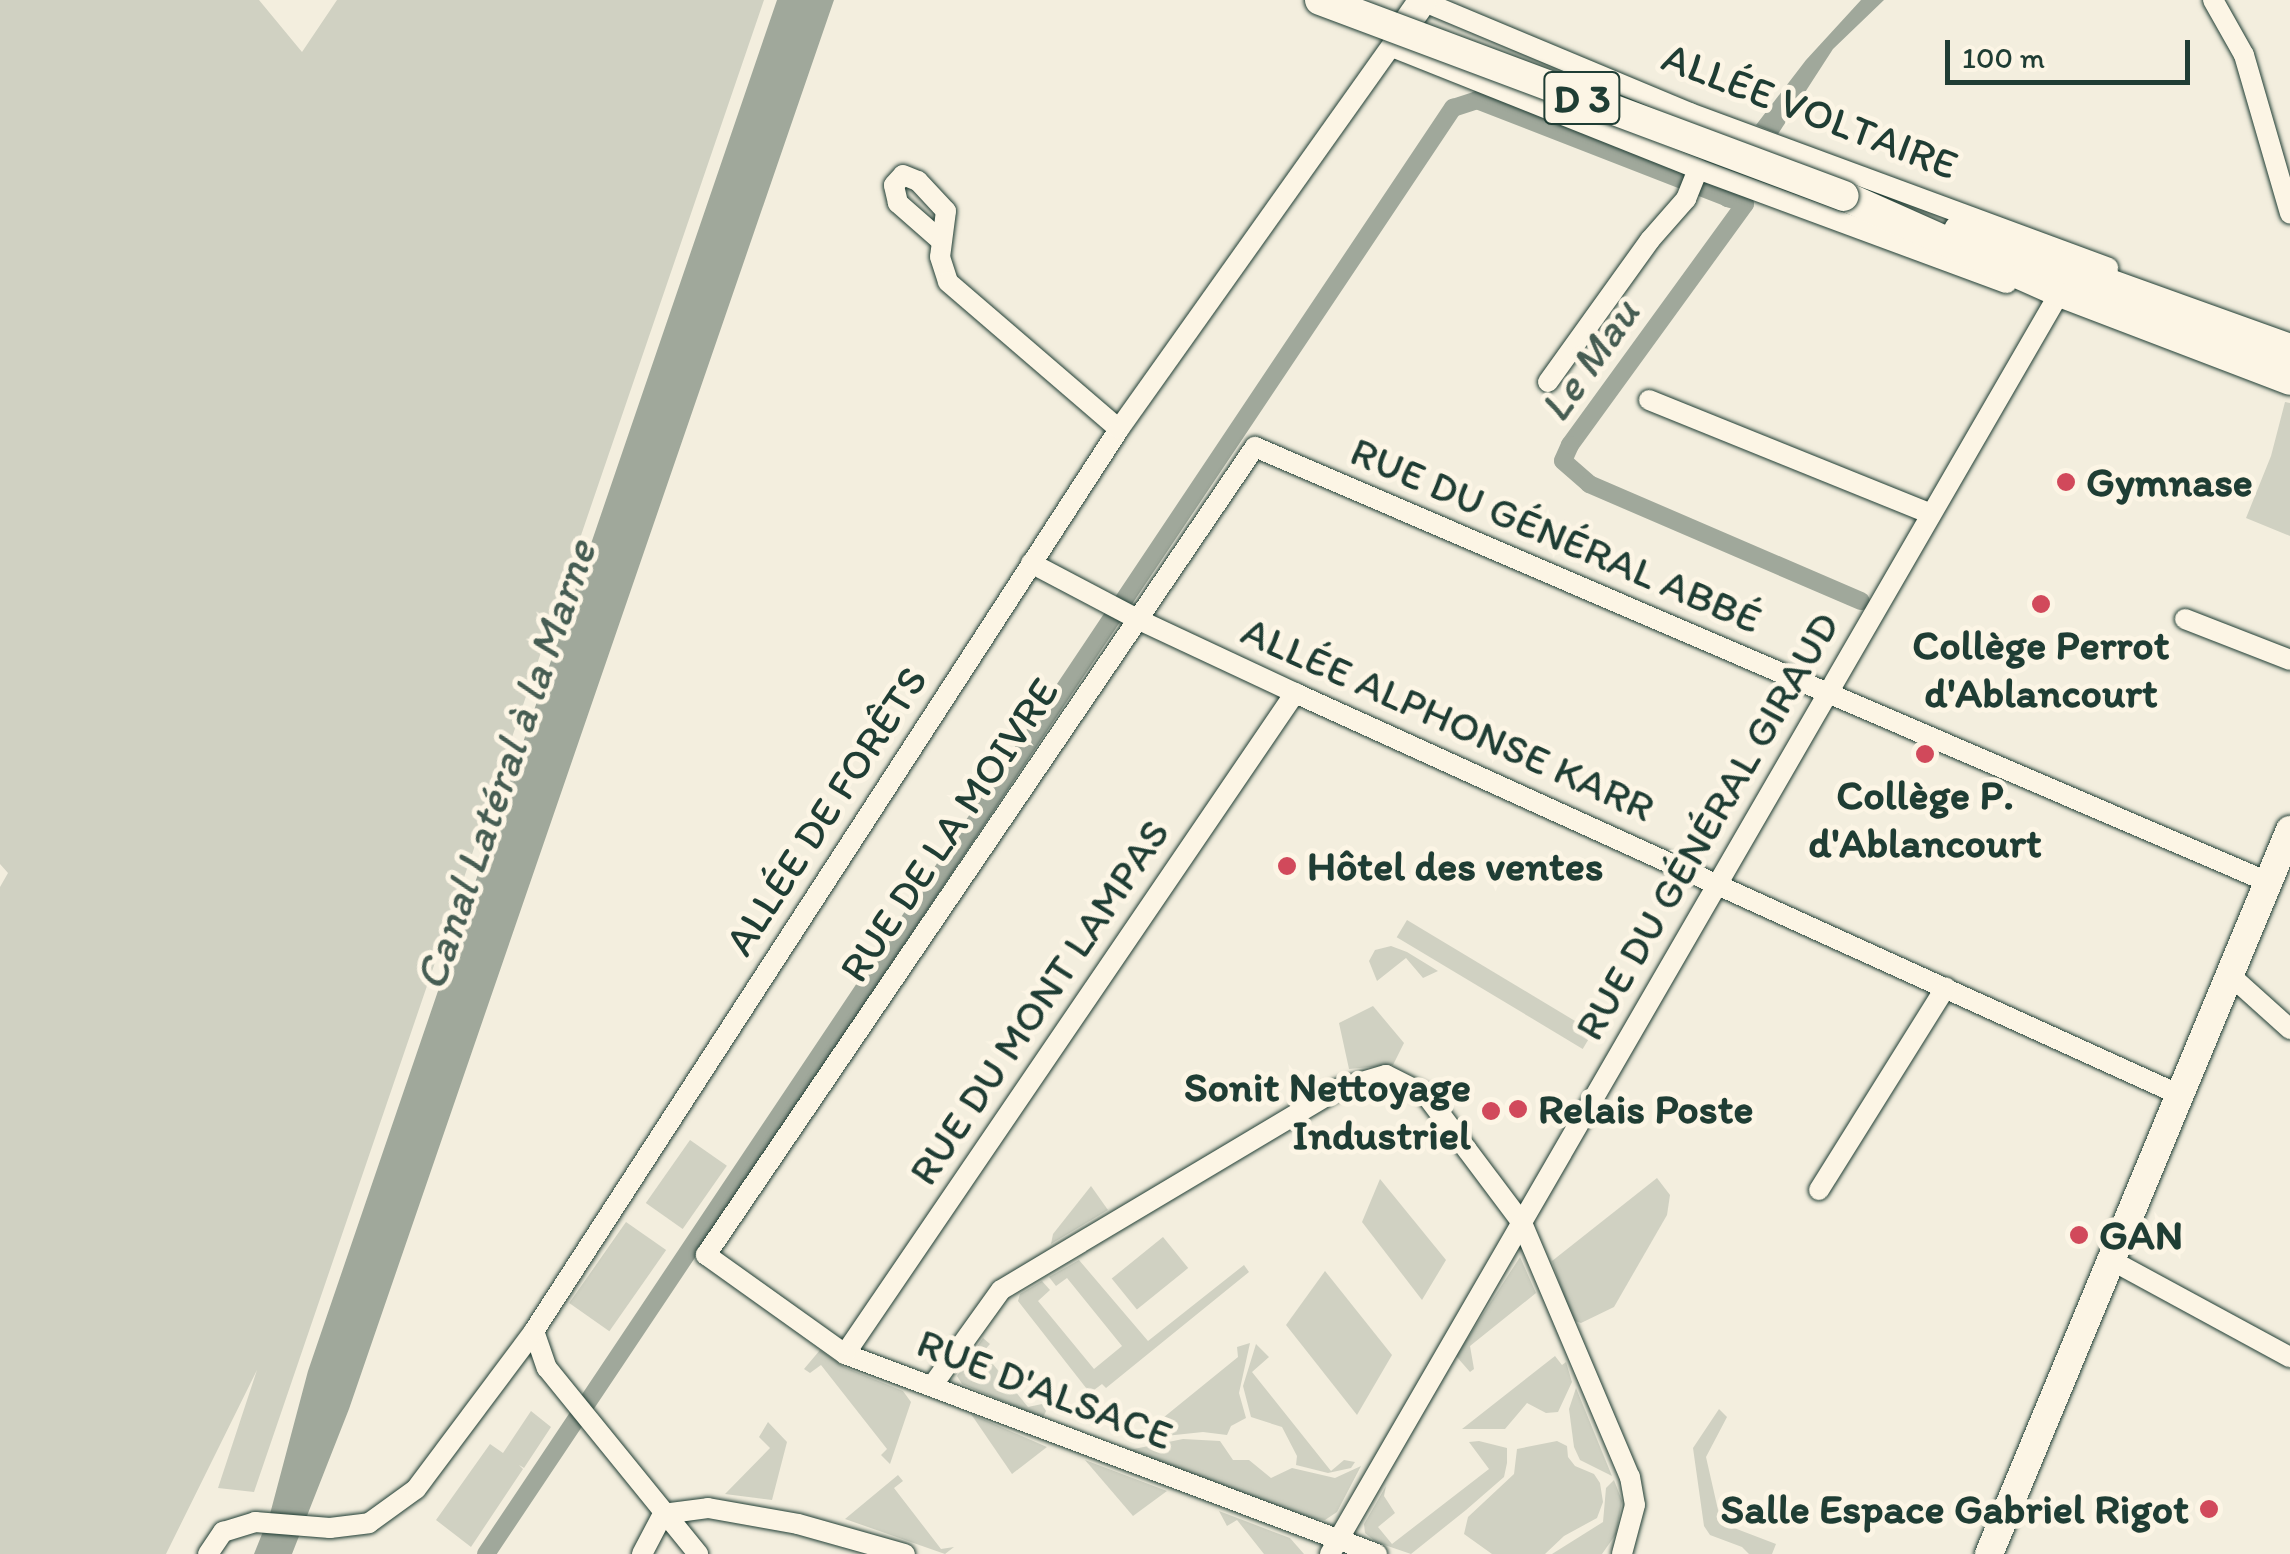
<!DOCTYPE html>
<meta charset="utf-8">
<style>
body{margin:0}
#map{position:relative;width:2290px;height:1554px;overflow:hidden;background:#f3eede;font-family:Itim,sans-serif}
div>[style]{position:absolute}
.green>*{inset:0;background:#d0d1c2;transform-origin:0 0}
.water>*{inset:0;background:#a0a89b}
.canal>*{height:18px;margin:-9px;padding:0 9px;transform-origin:9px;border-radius:9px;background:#a0a89b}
.roads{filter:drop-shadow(0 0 2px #1f3d34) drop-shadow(0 0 2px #1f3d34)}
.minor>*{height:20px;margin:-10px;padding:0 10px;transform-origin:10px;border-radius:10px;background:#fcf5e5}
.secondary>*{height:28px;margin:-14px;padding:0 14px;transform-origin:14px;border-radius:14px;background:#fcf5e5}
.primary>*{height:30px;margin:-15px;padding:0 15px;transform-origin:15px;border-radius:15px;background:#fcf5e5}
.bridges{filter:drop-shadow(0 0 2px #1f3d34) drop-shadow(0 0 2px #1f3d34)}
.primary-bridge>*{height:30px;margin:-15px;padding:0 15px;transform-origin:15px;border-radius:15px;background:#fcf5e5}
.dots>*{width:28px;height:28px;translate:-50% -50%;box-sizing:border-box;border:5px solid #fcf5e5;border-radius:50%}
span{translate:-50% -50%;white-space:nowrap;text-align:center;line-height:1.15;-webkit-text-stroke:10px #fcf5e5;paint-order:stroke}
.shield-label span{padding:2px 8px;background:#fcf5e5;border:2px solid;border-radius:8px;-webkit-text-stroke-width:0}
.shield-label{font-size:40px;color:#1f3d34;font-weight:700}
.street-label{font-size:42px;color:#1f3d34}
.poi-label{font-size:42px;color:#1f3d34;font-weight:700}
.left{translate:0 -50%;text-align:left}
.right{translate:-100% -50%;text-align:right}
.water-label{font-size:45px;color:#465d53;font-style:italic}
.scale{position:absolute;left:1945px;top:40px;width:245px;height:45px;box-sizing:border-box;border:5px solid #1f3d34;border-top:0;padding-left:12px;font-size:30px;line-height:35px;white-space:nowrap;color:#1f3d34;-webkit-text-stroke:8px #fcf5e5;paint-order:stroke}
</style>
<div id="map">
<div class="green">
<i style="clip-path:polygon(0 0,259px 0,302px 52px,337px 0,764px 0,254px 1492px,218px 1488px,257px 1370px,166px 1554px,0 1554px,0 887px,8px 873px,0 864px)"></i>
<i style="clip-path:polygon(2285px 402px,2290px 403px,2290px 536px,2246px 518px,2271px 456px)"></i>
<i style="left:1407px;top:920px;width:217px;height:20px;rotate:31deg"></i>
<i style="clip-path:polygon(1391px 946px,1407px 952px,1438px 971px,1423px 978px,1406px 958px,1377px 981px,1369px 961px,1375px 950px)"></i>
<i style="clip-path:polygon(1373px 1006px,1404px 1043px,1393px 1065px,1349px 1069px,1339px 1023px)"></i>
<i style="left:690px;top:1140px;width:45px;height:77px;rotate:35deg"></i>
<i style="clip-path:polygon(1657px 1178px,1670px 1195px,1667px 1215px,1614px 1307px,1581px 1323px,1572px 1320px,1552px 1261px)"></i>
<i style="clip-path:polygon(1380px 1179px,1446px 1260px,1422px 1300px,1362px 1222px)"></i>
<i style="clip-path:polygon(1091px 1186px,1108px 1210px,1051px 1244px,1053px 1234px)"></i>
<i style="left:626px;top:1222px;width:49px;height:99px;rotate:35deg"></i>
<i style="left:1163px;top:1237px;width:40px;height:66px;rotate:51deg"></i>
<i style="clip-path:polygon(1520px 1257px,1536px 1293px,1470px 1346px,1474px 1369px,1470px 1372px,1456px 1356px)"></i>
<i style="clip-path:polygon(1079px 1260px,1148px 1341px,1244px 1265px,1249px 1272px,1106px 1388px,1102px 1384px,1090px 1393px,1018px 1301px,1020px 1294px,1042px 1281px,1050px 1290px,1038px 1301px,1094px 1369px,1122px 1346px,1067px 1278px,1056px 1286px,1049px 1277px)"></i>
<i style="clip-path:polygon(1325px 1271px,1392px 1355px,1357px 1415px,1286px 1325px)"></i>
<i style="clip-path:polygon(983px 1338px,990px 1344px,983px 1352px,1028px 1407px,1042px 1404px,1046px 1411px,1043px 1418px,962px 1384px,957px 1376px)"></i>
<i style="clip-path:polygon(1250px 1343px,1239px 1393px,1246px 1418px,1231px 1426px,1227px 1435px,1203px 1432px,1137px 1439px,1238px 1357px,1237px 1347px)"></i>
<i style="clip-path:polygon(1256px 1344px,1269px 1357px,1252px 1372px,1331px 1471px,1344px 1460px,1355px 1462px,1351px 1468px,1328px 1473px,1296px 1465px,1297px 1456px,1282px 1427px,1251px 1417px,1243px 1386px)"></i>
<i style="clip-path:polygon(820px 1350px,844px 1367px,903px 1391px,911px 1402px,890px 1464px,881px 1455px,887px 1449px,821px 1365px,810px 1373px,804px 1369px)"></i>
<i style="clip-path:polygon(1555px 1356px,1562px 1365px,1566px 1362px,1572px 1382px,1558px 1412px,1546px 1413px,1527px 1403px,1505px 1429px,1462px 1429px)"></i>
<i style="clip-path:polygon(1576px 1388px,1612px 1476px,1580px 1460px,1574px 1447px,1569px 1409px)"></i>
<i style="clip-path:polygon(1719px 1409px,1727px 1417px,1706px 1457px,1721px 1523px,1776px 1544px,1772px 1554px,1749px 1554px,1742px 1547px,1710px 1535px,1704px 1526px,1693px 1448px)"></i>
<i style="clip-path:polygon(531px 1411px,551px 1427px,524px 1468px,519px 1465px,523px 1469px,471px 1547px,436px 1520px,490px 1444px,503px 1453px)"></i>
<i style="clip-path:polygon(971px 1414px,1047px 1447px,1012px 1474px)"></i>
<i style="clip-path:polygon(768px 1422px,787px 1442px,772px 1500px,725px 1494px,770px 1448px,759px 1437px)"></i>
<i style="clip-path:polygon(1183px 1439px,1220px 1441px,1233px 1460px,1249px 1460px,1271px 1478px,1292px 1468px,1335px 1478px,1361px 1466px,1337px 1512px,1325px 1520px,1311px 1518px,1129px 1450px)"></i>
<i style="clip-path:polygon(1479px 1441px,1507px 1448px,1507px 1463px,1504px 1477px,1466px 1510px,1411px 1554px,1376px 1542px,1365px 1533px,1364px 1524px,1386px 1486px,1384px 1496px,1395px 1513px,1378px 1527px,1392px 1544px,1489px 1469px,1469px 1442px)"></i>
<i style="clip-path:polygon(1557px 1441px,1567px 1446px,1568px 1457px,1575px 1466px,1594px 1474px,1600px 1483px,1603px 1502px,1597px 1518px,1564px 1536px,1545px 1554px,1492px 1554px,1464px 1534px,1468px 1517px,1514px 1474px,1517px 1449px)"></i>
<i style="clip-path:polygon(1085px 1460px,1167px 1491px,1133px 1516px)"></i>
<i style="clip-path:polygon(898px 1475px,903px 1481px,894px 1488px,941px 1549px,954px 1547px,945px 1554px,845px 1519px)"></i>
<i style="clip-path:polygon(1614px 1480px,1622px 1501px,1616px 1534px,1602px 1554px,1552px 1554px,1603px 1522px,1606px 1488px)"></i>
<i style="clip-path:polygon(1219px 1511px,1290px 1538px,1304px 1554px,1264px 1554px,1237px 1520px,1227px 1526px)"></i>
</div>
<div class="water">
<i style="clip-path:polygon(777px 0,834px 0,349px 1409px,292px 1554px,254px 1554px,270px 1514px,308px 1371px)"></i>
<i style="clip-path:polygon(1861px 0,1884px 0,1833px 49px,1778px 134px,1756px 125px,1806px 60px)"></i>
</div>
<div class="canal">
<i style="left:1734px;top:188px;width:12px;rotate:121deg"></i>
<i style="left:1728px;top:198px;width:18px;rotate:19deg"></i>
<i style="left:1745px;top:204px;width:298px;rotate:126deg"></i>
<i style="left:1570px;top:445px;width:17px;rotate:114deg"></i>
<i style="left:1563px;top:461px;width:35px;rotate:41deg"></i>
<i style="left:1589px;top:484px;width:296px;rotate:23.3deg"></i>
<i style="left:486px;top:1554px;width:1740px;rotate:-56.23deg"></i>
<i style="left:1453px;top:108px;width:25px;rotate:-18deg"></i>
<i style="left:1477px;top:100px;width:269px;rotate:21.3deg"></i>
</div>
<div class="roads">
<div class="minor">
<i style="left:2213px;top:0;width:63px;rotate:60.6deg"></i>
<i style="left:2244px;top:55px;width:165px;rotate:73.8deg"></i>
<i style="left:1422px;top:1px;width:290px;rotate:22.7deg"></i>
<i style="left:1690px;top:113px;width:446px;rotate:20.3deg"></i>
<i style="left:1392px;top:47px;width:329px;rotate:21.7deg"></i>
<i style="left:1698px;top:169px;width:329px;rotate:20.3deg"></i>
<i style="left:939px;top:239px;width:55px;rotate:-138.7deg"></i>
<i style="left:898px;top:203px;width:18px;rotate:-103deg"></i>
<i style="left:894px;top:185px;width:13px;rotate:-48deg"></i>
<i style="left:903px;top:175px;width:16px;rotate:22deg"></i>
<i style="left:918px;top:181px;width:41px;rotate:47deg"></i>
<i style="left:946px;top:211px;width:46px;rotate:97.4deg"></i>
<i style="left:940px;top:257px;width:26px;rotate:72deg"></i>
<i style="left:948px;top:282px;width:225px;rotate:40.7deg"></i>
<i style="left:1548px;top:382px;width:175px;rotate:-54.3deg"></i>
<i style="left:1650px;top:240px;width:55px;rotate:-48.7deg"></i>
<i style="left:1686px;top:199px;width:32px;rotate:-68deg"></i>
<i style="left:1649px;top:400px;width:304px;rotate:22deg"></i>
<i style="left:1031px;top:563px;width:120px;rotate:27.8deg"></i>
<i style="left:1137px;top:619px;width:174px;rotate:25.1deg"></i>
<i style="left:1295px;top:693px;width:972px;rotate:24.43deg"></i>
<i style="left:2185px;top:619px;width:113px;rotate:21.3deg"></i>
<i style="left:2230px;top:975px;width:81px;rotate:42deg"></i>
<i style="left:1819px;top:1190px;width:239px;rotate:-58deg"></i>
<i style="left:2111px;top:1260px;width:204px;rotate:28.5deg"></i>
<i style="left:534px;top:1331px;width:39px;rotate:71deg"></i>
<i style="left:547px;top:1368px;width:240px;rotate:50.9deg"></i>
<i style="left:845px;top:1354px;width:800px;rotate:-55.75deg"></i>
<i style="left:932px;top:1386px;width:118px;rotate:-54.3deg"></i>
<i style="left:1001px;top:1290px;width:392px;rotate:-30.8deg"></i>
<i style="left:1338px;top:1089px;width:50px;rotate:-16.3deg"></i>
<i style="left:1386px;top:1075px;width:45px;rotate:26.6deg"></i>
<i style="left:1426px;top:1095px;width:160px;rotate:53.1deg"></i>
<i style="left:1522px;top:1223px;width:276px;rotate:67deg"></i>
<i style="left:1630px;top:1477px;width:28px;rotate:80deg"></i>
<i style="left:1635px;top:1505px;width:51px;rotate:104.9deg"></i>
<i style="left:663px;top:1514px;width:45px;rotate:-7.6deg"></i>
<i style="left:708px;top:1508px;width:91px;rotate:10.1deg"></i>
<i style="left:798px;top:1524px;width:111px;rotate:15.7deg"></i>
<i style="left:208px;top:1554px;width:27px;rotate:-56deg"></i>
<i style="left:223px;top:1532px;width:34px;rotate:-17deg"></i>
<i style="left:255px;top:1522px;width:75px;rotate:4.6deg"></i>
<i style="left:330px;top:1528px;width:39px;rotate:-7deg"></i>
<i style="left:369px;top:1523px;width:58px;rotate:-35.9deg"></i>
<i style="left:416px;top:1489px;width:197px;rotate:-53.2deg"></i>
<i style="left:534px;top:1331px;width:1075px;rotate:-57.03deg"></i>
<i style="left:1119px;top:429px;width:481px;rotate:-54.6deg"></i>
<i style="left:642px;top:1554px;width:45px;rotate:-62.3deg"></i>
<i style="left:1330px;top:1554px;width:1458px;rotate:-59.95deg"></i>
<i style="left:2060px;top:292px;width:10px;rotate:-169deg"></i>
<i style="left:1377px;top:1554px;width:568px;rotate:-159.4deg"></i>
<i style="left:845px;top:1354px;width:171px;rotate:-144.5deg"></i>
<i style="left:706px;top:1255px;width:977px;rotate:-55.81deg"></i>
<i style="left:1255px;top:447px;width:1102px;rotate:23.24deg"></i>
</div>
<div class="secondary">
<i style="left:1400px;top:33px;width:40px;rotate:-55.1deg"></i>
<i style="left:1989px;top:1554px;width:784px;rotate:-67.43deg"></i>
</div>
<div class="primary">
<i style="left:1844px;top:196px;width:236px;rotate:24deg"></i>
<i style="left:2060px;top:292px;width:246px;rotate:20.9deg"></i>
<i style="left:1959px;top:230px;width:352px;rotate:19.8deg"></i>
</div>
</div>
<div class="bridges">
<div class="primary-bridge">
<i style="left:1320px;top:0;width:559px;rotate:20.51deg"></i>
</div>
</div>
<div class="dots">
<i style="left:2066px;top:482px;background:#d1495b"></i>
<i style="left:2041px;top:604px;background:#d1495b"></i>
<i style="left:1925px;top:754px;background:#d1495b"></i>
<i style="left:1287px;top:866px;background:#d1495b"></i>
<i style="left:1518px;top:1109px;background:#d1495b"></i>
<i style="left:1491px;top:1111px;background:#d1495b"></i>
<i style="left:2079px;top:1235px;background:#d1495b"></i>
<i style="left:2209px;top:1509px;background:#d1495b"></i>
</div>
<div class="shield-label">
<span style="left:1582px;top:98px">D 3</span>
</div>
<div class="street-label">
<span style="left:1810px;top:111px;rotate:21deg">ALLÉE VOLTAIRE</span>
<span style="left:1556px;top:535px;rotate:23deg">RUE DU GÉNÉRAL ABBÉ</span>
<span style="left:1448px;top:719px;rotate:24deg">ALLÉE ALPHONSE KARR</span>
<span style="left:826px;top:811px;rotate:-57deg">ALLÉE DE FORÊTS</span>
<span style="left:1707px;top:826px;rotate:-60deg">RUE DU GÉNÉRAL GIRAUD</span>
<span style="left:949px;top:830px;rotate:-56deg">RUE DE LA MOIVRE</span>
<span style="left:1039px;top:1002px;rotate:-56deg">RUE DU MONT LAMPAS</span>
<span style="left:1045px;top:1389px;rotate:21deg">RUE D'ALSACE</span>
</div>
<div class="poi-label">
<span class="left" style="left:2086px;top:482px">Gymnase</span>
<span style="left:2041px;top:669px">Collège Perrot<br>d'Ablancourt</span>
<span style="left:1925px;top:819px">Collège P.<br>d'Ablancourt</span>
<span class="left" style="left:1307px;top:866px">Hôtel des ventes</span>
<span class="right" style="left:1471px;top:1111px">Sonit Nettoyage<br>Industriel</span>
<span class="left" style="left:1538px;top:1109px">Relais Poste</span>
<span class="left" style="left:2099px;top:1235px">GAN</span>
<span class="right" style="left:2189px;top:1509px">Salle Espace Gabriel Rigot</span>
</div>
<div class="water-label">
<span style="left:1589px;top:360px;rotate:-55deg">Le Mau</span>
<span style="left:505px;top:765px;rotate:-71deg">Canal Latéral à la Marne</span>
</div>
<div class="scale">100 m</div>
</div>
